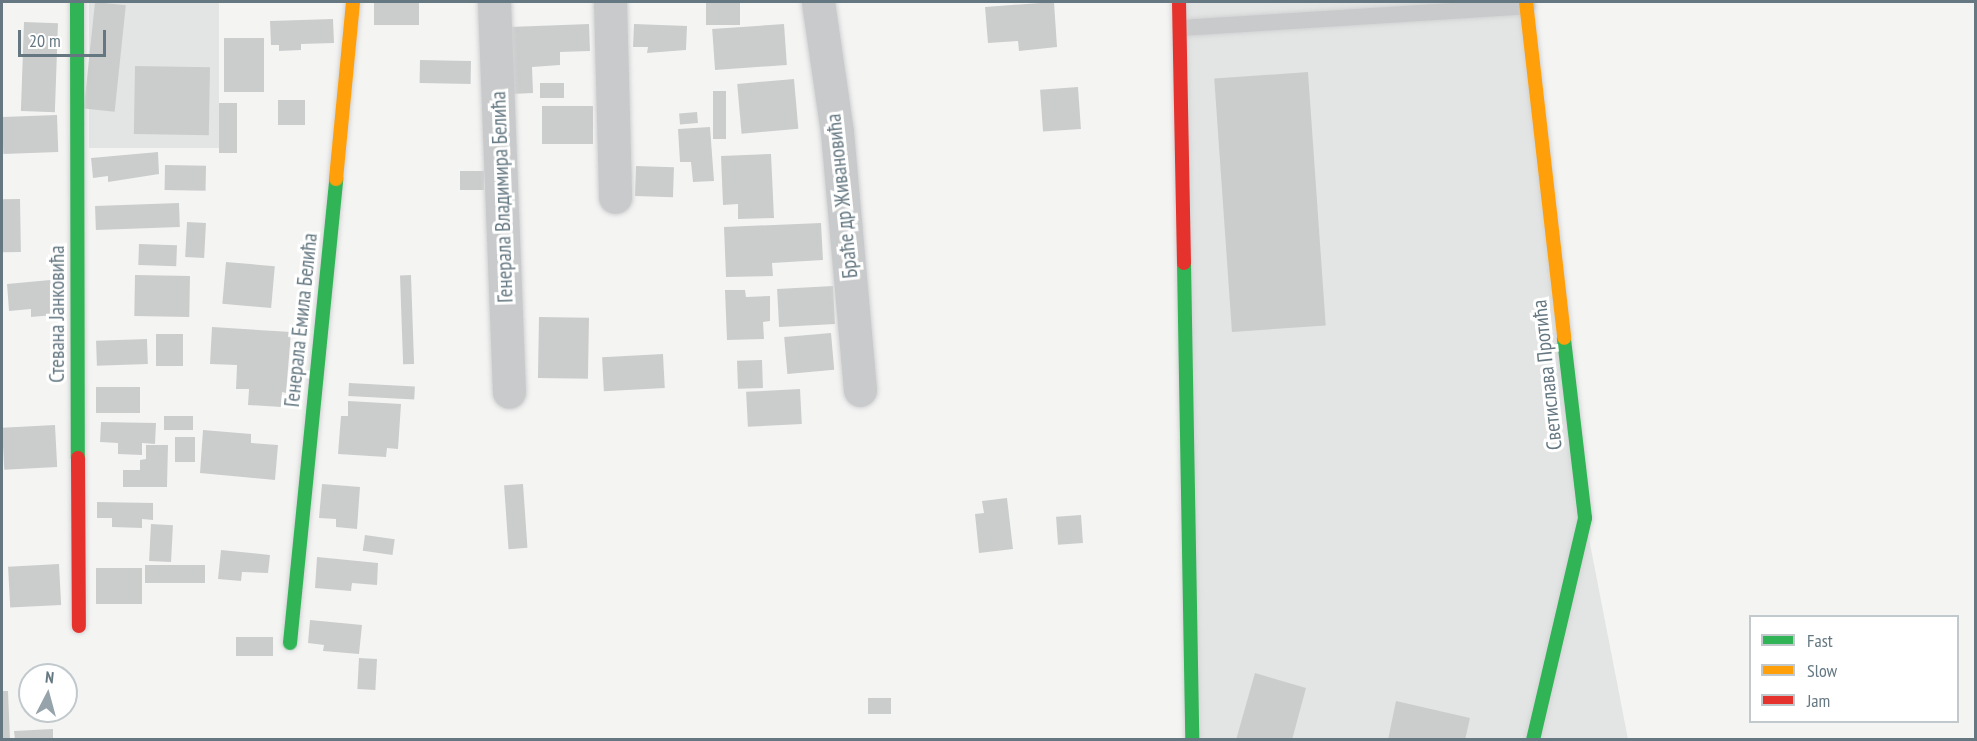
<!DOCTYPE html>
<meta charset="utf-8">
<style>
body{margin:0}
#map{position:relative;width:1977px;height:741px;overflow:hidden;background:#f4f4f3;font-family:"PT Sans Narrow",sans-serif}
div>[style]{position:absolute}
.built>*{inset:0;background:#e3e5e4;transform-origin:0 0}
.building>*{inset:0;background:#cbcdcd;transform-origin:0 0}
.roads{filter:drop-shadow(0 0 2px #d1d2d3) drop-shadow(0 0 2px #d1d2d3)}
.lane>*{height:16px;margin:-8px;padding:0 8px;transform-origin:8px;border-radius:8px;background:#c9cacb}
.street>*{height:33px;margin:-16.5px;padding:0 16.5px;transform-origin:16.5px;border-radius:16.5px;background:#c9cacb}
.fast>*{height:14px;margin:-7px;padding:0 7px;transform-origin:7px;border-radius:7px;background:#30b455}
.slow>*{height:14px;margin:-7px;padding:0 7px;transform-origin:7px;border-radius:7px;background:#ff9f0a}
.jam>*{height:14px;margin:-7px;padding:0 7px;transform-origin:7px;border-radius:7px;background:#e5322d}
span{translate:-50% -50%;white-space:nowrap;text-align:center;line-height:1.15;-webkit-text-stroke:6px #fff;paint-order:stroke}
.street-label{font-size:21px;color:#657882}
.frame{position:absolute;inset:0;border:3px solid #657882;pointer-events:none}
.legend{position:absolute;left:1749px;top:615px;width:210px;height:108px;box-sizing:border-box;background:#fff;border:2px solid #c1c9cd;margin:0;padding:8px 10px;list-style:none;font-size:18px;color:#657882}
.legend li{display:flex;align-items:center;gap:12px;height:30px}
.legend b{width:30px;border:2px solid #c1c9cd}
.north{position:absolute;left:18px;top:663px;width:60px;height:60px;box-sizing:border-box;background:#fff;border:2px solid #c1c9cd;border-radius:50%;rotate:6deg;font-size:16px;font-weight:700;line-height:24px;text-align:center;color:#657882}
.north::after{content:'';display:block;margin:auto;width:21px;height:27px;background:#97a3aa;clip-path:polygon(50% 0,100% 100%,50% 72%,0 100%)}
.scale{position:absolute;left:18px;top:30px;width:88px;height:27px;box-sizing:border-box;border:3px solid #657882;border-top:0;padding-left:8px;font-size:18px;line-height:21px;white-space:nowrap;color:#657882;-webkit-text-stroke:4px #fff;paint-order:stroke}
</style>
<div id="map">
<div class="built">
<i style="left:89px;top:2px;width:130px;height:146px"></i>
<i style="clip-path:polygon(1179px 2px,1526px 2px,1585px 518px,1628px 739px,1192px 739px)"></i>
</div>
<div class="building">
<i style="left:95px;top:2px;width:31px;height:107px;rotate:6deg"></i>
<i style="left:374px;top:2px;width:45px;height:23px"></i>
<i style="left:706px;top:2px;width:34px;height:23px"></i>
<i style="clip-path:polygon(1054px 2px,1057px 47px,1019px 51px,1018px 41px,988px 43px,985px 7px)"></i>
<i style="clip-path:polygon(333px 19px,334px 43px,301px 44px,301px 50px,279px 51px,279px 45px,271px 45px,270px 21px)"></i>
<i style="left:24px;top:22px;width:34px;height:89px;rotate:2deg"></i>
<i style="clip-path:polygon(589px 24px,590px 51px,560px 52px,560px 65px,532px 67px,533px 93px,512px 94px,509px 27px)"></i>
<i style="clip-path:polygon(634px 24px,687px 26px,686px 50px,647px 53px,648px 47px,633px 47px)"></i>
<i style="left:784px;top:24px;width:41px;height:72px;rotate:86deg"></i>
<i style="left:224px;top:38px;width:40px;height:54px"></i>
<i style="left:420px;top:60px;width:51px;height:23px;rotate:1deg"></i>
<i style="left:135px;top:66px;width:75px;height:68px;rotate:1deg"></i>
<i style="left:1308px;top:72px;width:254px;height:94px;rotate:86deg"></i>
<i style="left:794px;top:79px;width:50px;height:57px;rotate:85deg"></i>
<i style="left:540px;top:83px;width:24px;height:15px"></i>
<i style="left:1078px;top:87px;width:42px;height:38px;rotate:86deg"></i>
<i style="left:713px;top:91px;width:13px;height:48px"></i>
<i style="left:278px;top:100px;width:27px;height:25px"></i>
<i style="left:219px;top:103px;width:18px;height:50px"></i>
<i style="left:593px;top:106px;width:38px;height:51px;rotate:90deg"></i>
<i style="left:697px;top:112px;width:11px;height:18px;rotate:85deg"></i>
<i style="left:57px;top:115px;width:37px;height:55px;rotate:88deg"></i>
<i style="clip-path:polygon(710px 127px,714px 181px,693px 182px,691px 162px,680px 162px,678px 129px)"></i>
<i style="clip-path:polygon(158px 152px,159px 174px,108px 182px,108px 176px,93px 178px,91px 158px)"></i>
<i style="clip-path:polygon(771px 154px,774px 218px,738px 219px,738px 204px,723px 205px,721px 156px)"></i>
<i style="left:165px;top:165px;width:41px;height:25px;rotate:1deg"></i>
<i style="left:636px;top:166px;width:38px;height:30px;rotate:2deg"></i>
<i style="left:460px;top:171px;width:24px;height:19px"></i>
<i style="left:20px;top:199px;width:53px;height:18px;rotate:89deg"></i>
<i style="left:179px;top:203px;width:24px;height:84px;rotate:88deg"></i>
<i style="left:187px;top:222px;width:19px;height:35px;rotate:3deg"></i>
<i style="clip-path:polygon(821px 223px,823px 260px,772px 263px,773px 276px,726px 277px,724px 227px)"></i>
<i style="left:139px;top:244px;width:38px;height:21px;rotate:2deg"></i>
<i style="left:226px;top:262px;width:49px;height:42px;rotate:5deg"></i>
<i style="left:135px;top:275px;width:55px;height:41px;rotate:1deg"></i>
<i style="left:411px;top:275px;width:89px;height:11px;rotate:88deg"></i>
<i style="clip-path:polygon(61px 279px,64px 306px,53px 307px,54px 315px,31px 317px,31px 309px,9px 311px,7px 284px)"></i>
<i style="left:833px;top:286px;width:38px;height:56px;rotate:87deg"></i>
<i style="clip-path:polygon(725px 290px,745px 290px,746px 297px,770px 296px,770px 321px,763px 322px,764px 339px,727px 340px)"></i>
<i style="left:539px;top:317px;width:50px;height:61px;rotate:1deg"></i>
<i style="clip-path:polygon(212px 327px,291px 332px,286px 393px,282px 392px,281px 407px,248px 405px,249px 389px,236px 389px,237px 365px,210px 364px)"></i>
<i style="left:831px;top:333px;width:37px;height:47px;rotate:85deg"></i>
<i style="left:183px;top:334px;width:32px;height:27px;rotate:90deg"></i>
<i style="left:147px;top:339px;width:25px;height:51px;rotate:88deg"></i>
<i style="left:663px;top:354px;width:34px;height:61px;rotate:87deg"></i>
<i style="left:762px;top:360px;width:28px;height:25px;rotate:88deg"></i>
<i style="left:349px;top:383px;width:66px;height:13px;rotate:3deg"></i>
<i style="left:140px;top:387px;width:26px;height:44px;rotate:90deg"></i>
<i style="left:800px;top:389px;width:35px;height:54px;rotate:87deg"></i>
<i style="clip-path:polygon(348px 401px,401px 404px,398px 449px,387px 448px,386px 457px,338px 454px,341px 416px,348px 416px)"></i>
<i style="left:164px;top:416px;width:29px;height:14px"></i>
<i style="clip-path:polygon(101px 422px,156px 423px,155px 444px,142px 443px,142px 455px,118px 454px,118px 443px,100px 442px)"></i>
<i style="left:55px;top:425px;width:42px;height:53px;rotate:87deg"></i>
<i style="clip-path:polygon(203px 430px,251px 434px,251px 443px,278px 445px,275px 480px,200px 473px)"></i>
<i style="left:175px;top:437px;width:20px;height:25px"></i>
<i style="clip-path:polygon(146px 445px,168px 445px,167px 487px,123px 487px,123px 470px,140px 470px,140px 460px,146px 459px)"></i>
<i style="clip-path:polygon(322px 484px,360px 487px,357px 529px,336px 527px,336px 519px,319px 518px)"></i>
<i style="left:523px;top:484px;width:64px;height:19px;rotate:86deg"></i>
<i style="clip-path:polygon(1007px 498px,1013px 549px,979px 553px,975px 514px,984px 513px,982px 501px)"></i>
<i style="clip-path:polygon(97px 502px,153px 503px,153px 520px,142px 519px,142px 528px,112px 527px,112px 518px,97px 518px)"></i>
<i style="left:1081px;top:515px;width:28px;height:25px;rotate:86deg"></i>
<i style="left:151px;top:524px;width:22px;height:37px;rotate:3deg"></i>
<i style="left:365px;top:535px;width:30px;height:16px;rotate:8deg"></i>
<i style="clip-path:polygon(221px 550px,270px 555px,268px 573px,242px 572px,241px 581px,218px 579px)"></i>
<i style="clip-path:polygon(317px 557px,378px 563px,377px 585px,352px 583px,351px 591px,315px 588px)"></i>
<i style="left:59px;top:564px;width:41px;height:51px;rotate:87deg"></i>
<i style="left:205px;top:565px;width:18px;height:60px;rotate:90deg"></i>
<i style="left:96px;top:568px;width:46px;height:36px"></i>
<i style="clip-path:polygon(310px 620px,362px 625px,359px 654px,323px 651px,324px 645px,308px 643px)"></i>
<i style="left:236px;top:637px;width:37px;height:19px"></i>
<i style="left:359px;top:658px;width:18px;height:31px;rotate:3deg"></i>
<i style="clip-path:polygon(1255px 673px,1306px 688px,1292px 740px,1236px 740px)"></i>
<i style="clip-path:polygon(2px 691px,8px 691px,10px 740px,2px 740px)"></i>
<i style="left:868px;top:698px;width:23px;height:16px"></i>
<i style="clip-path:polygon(1396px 701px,1470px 718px,1465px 740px,1388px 740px)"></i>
<i style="clip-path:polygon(53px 729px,53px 740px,15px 740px,14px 731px)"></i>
</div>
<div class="roads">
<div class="lane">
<i style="left:1181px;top:28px;width:347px;rotate:-3.6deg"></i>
</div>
<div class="street">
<i style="left:494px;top:2px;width:390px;rotate:87.8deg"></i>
<i style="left:610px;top:2px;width:195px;rotate:88.5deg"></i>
<i style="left:818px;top:2px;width:131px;rotate:81.7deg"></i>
<i style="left:837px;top:132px;width:259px;rotate:84.9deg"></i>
</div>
<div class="fast">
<i style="left:77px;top:2px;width:456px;rotate:89.9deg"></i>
<i style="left:1184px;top:263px;width:477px;rotate:89deg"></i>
<i style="left:290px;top:643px;width:466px;rotate:-84.3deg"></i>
<i style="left:1533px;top:740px;width:228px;rotate:-76.8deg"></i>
<i style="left:1585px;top:518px;width:181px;rotate:-96.7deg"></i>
</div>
<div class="slow">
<i style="left:1526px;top:2px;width:338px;rotate:83.5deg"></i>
<i style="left:336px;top:179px;width:178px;rotate:-84.5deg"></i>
</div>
<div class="jam">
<i style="left:1179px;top:2px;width:261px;rotate:88.9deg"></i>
<i style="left:78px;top:458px;width:168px;rotate:89.7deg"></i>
</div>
</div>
<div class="street-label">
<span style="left:842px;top:196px;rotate:-96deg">Браће др Живановића</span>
<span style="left:502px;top:197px;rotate:-92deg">Генерала Владимира Белића</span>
<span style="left:57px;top:314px;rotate:-90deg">Стевана Јанковића</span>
<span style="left:301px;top:320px;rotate:-84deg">Генерала Емила Белића</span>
<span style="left:1547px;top:375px;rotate:-96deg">Светислава Протића</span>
</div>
<div class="frame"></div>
<ul class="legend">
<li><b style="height:8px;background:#30b455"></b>Fast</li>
<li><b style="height:8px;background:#ff9f0a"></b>Slow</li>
<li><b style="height:8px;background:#e5322d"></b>Jam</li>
</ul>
<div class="north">N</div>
<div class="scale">20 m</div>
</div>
